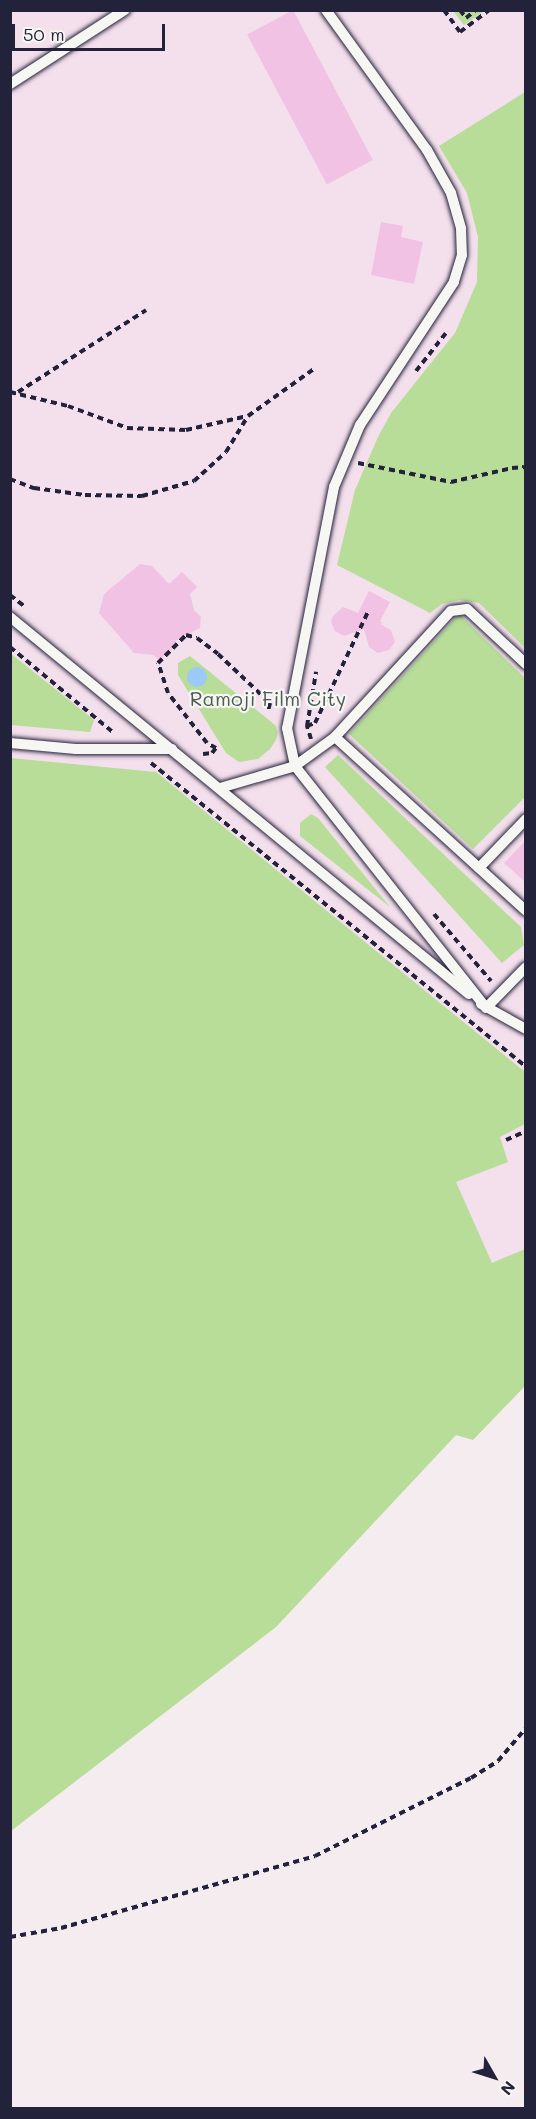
<!DOCTYPE html>
<style>
body{margin:0}
#map{position:relative;width:536px;height:2119px;overflow:hidden;background:#f5ecef;font-family:Mali,sans-serif}
div>[style]{position:absolute}
.built>*{inset:0;background:#f4dfec}
.green>*{inset:0;background:#b8dd98}
.water>*{inset:0;background:#9dc9f7}
.round{border-radius:50%}
.building>*{inset:0;background:#f1c2e4;transform-origin:0 0}
.path>*{height:4px;margin-top:-2px;transform-origin:0;background:repeating-linear-gradient(90deg,#22223b 0 6px,transparent 0 10.5px)}
.roads{filter:drop-shadow(0 0 2px #22223b) drop-shadow(0 0 2px #22223b)}
.service>*{height:10px;margin:-5px;padding:0 5px;transform-origin:5px;border-radius:5px;background:#f6f6f2}
span{translate:-50% -50%;white-space:nowrap;text-align:center;line-height:1.15;-webkit-text-stroke:4.5px #f6f6f2;paint-order:stroke}
.park-label{font-size:20px;color:#4f5a57}
.frame{position:absolute;inset:0;border:12px solid #22223b;pointer-events:none}
.north{position:absolute;left:464px;top:2047px;width:60px;height:60px;-webkit-text-stroke:4px #f6f6f2;paint-order:stroke;rotate:129deg;font-size:16px;font-weight:700;line-height:24px;text-align:center;color:#22223b}
.north::after{content:'';display:block;margin:auto;width:21px;height:27px;background:#22223b;clip-path:polygon(50% 0,100% 100%,50% 72%,0 100%)}
.scale{position:absolute;left:12px;top:24px;width:153px;height:27px;box-sizing:border-box;border:3px solid #22223b;border-top:0;padding-left:8px;font-size:18px;line-height:21px;white-space:nowrap;color:#22223b;-webkit-text-stroke:4px #f6f6f2;paint-order:stroke}
</style>
<div id="map">
<div class="built">
<i style="clip-path:polygon(10px 11px,525px 11px,525px 1385px,473px 1440px,456px 1435px,276px 1627px,11px 1549px)"></i>
</div>
<div class="green">
<i style="clip-path:polygon(453px 11px,484px 11px,464px 25px)"></i>
<i style="clip-path:polygon(525px 92px,525px 648px,479px 603px,459px 600px,442px 604px,430px 613px,337px 565px,355px 490px,378px 437px,391px 413px,455px 333px,477px 282px,478px 237px,467px 193px,439px 146px)"></i>
<i style="clip-path:polygon(459px 614px,525px 678px,525px 797px,473px 849px,349px 734px)"></i>
<i style="clip-path:polygon(10px 653px,94px 720px,90px 732px,11px 725px)"></i>
<i style="clip-path:polygon(190px 656px,275px 725px,278px 732px,276px 740px,270px 749px,258px 759px,239px 762px,226px 753px,178px 675px,178px 663px)"></i>
<i style="clip-path:polygon(338px 755px,521px 927px,524px 945px,502px 963px,325px 767px)"></i>
<i style="clip-path:polygon(11px 758px,156px 772px,525px 1072px,525px 1124px,500px 1137px,508px 1162px,456px 1182px,492px 1263px,525px 1249px,526px 1385px,473px 1440px,456px 1435px,276px 1627px,11px 1831px)"></i>
<i style="clip-path:polygon(311px 814px,318px 818px,390px 907px,300px 836px,300px 823px)"></i>
</div>
<div class="water">
<i class="round" style="left:187px;top:667px;width:20px;height:20px"></i>
</div>
<div class="building">
<i style="left:293px;top:10px;width:170px;height:52px;rotate:62deg"></i>
<i style="clip-path:polygon(381px 222px,403px 226px,401px 237px,423px 242px,414px 284px,371px 275px)"></i>
<i style="clip-path:polygon(140px 564px,152px 566px,169px 584px,182px 572px,197px 587px,190px 594px,194px 610px,201px 617px,200px 628px,175px 641px,178px 644px,160px 660px,153px 655px,134px 653px,99px 613px,104px 594px)"></i>
<i style="clip-path:polygon(369px 591px,390px 602px,380px 621px,383px 623px,380px 624px,391px 630px,395px 642px,389px 650px,378px 653px,369px 647px,364px 629px,344px 636px,335px 631px,331px 622px,333px 616px,343px 607px,358px 613px)"></i>
<i style="clip-path:polygon(525px 841px,525px 882px,504px 863px)"></i>
</div>
<div class="path">
<i style="left:444px;top:10px;width:27px;rotate:54deg"></i>
<i style="left:460px;top:32px;width:36px;rotate:-37deg"></i>
<i style="left:460px;top:10px;width:10px;rotate:53deg"></i>
<i style="left:466px;top:18px;width:13px;rotate:-39deg"></i>
<i style="left:416px;top:371px;width:48px;rotate:-51.7deg"></i>
<i style="left:10px;top:392px;width:60px;rotate:13.6deg"></i>
<i style="left:68px;top:406px;width:63px;rotate:20.4deg"></i>
<i style="left:127px;top:428px;width:59px;rotate:1.9deg"></i>
<i style="left:186px;top:430px;width:63px;rotate:-12.9deg"></i>
<i style="left:18px;top:392px;width:152px;rotate:-32.6deg"></i>
<i style="left:358px;top:463px;width:95px;rotate:11.5deg"></i>
<i style="left:451px;top:482px;width:63px;rotate:-12.9deg"></i>
<i style="left:512px;top:468px;width:14px;rotate:-4deg"></i>
<i style="left:10px;top:479px;width:26px;rotate:21deg"></i>
<i style="left:34px;top:488px;width:51px;rotate:7.8deg"></i>
<i style="left:85px;top:495px;width:57px;rotate:1deg"></i>
<i style="left:142px;top:496px;width:54px;rotate:-16.1deg"></i>
<i style="left:194px;top:481px;width:43px;rotate:-42.2deg"></i>
<i style="left:226px;top:452px;width:42px;rotate:-58.6deg"></i>
<i style="left:248px;top:416px;width:82px;rotate:-35.6deg"></i>
<i style="left:10px;top:595px;width:18px;rotate:38deg"></i>
<i style="left:10px;top:647px;width:136px;rotate:39.6deg"></i>
<i style="left:307px;top:726px;width:9px;rotate:-21deg"></i>
<i style="left:315px;top:723px;width:123px;rotate:-64.5deg"></i>
<i style="left:311px;top:739px;width:14px;rotate:-107deg"></i>
<i style="left:307px;top:726px;width:55px;rotate:-80.5deg"></i>
<i style="left:203px;top:754px;width:9px;rotate:-6deg"></i>
<i style="left:212px;top:753px;width:6px;rotate:-51deg"></i>
<i style="left:216px;top:748px;width:10px;rotate:-151deg"></i>
<i style="left:207px;top:743px;width:63px;rotate:-128deg"></i>
<i style="left:168px;top:693px;width:32px;rotate:-108deg"></i>
<i style="left:158px;top:663px;width:40px;rotate:-45deg"></i>
<i style="left:186px;top:635px;width:11px;rotate:15deg"></i>
<i style="left:197px;top:638px;width:26px;rotate:37deg"></i>
<i style="left:218px;top:654px;width:71px;rotate:43.3deg"></i>
<i style="left:270px;top:703px;width:8px;rotate:104deg"></i>
<i style="left:151px;top:763px;width:483px;rotate:39deg"></i>
<i style="left:434px;top:914px;width:88px;rotate:49.6deg"></i>
<i style="left:506px;top:1140px;width:22px;rotate:-24deg"></i>
<i style="left:10px;top:1937px;width:52px;rotate:-10deg"></i>
<i style="left:61px;top:1928px;width:264px;rotate:-15.8deg"></i>
<i style="left:315px;top:1856px;width:174px;rotate:-26.6deg"></i>
<i style="left:471px;top:1778px;width:32px;rotate:-32deg"></i>
<i style="left:498px;top:1761px;width:43px;rotate:-49.7deg"></i>
</div>
<div class="roads">
<div class="service">
<i style="left:326px;top:10px;width:173px;rotate:54.2deg"></i>
<i style="left:427px;top:150px;width:49px;rotate:60.8deg"></i>
<i style="left:451px;top:193px;width:37px;rotate:74deg"></i>
<i style="left:461px;top:229px;width:26px;rotate:88deg"></i>
<i style="left:462px;top:255px;width:28px;rotate:107deg"></i>
<i style="left:454px;top:282px;width:171px;rotate:123.3deg"></i>
<i style="left:360px;top:425px;width:67px;rotate:112.8deg"></i>
<i style="left:334px;top:487px;width:246px;rotate:101deg"></i>
<i style="left:287px;top:728px;width:39px;rotate:78deg"></i>
<i style="left:295px;top:766px;width:308px;rotate:51.7deg"></i>
<i style="left:486px;top:1008px;width:57px;rotate:-45.7deg"></i>
<i style="left:10px;top:84px;width:137px;rotate:-32.8deg"></i>
<i style="left:10px;top:617px;width:594px;rotate:39.4deg"></i>
<i style="left:335px;top:737px;width:258px;rotate:42.3deg"></i>
<i style="left:10px;top:743px;width:66px;rotate:5.2deg"></i>
<i style="left:76px;top:749px;width:96px"></i>
<i style="left:220px;top:788px;width:78px;rotate:-16.3deg"></i>
<i style="left:295px;top:766px;width:49px;rotate:-35.9deg"></i>
<i style="left:335px;top:737px;width:171px;rotate:-47.4deg"></i>
<i style="left:451px;top:611px;width:16px;rotate:-7deg"></i>
<i style="left:467px;top:609px;width:81px;rotate:43deg"></i>
<i style="left:479px;top:868px;width:68px;rotate:-46.2deg"></i>
<i style="left:481px;top:1004px;width:51px;rotate:29.1deg"></i>
</div>
</div>
<div class="park-label">
<span style="left:268px;top:698px">Ramoji Film City</span>
</div>
<div class="frame"></div>
<div class="north">N</div>
<div class="scale">50 m</div>
</div>
